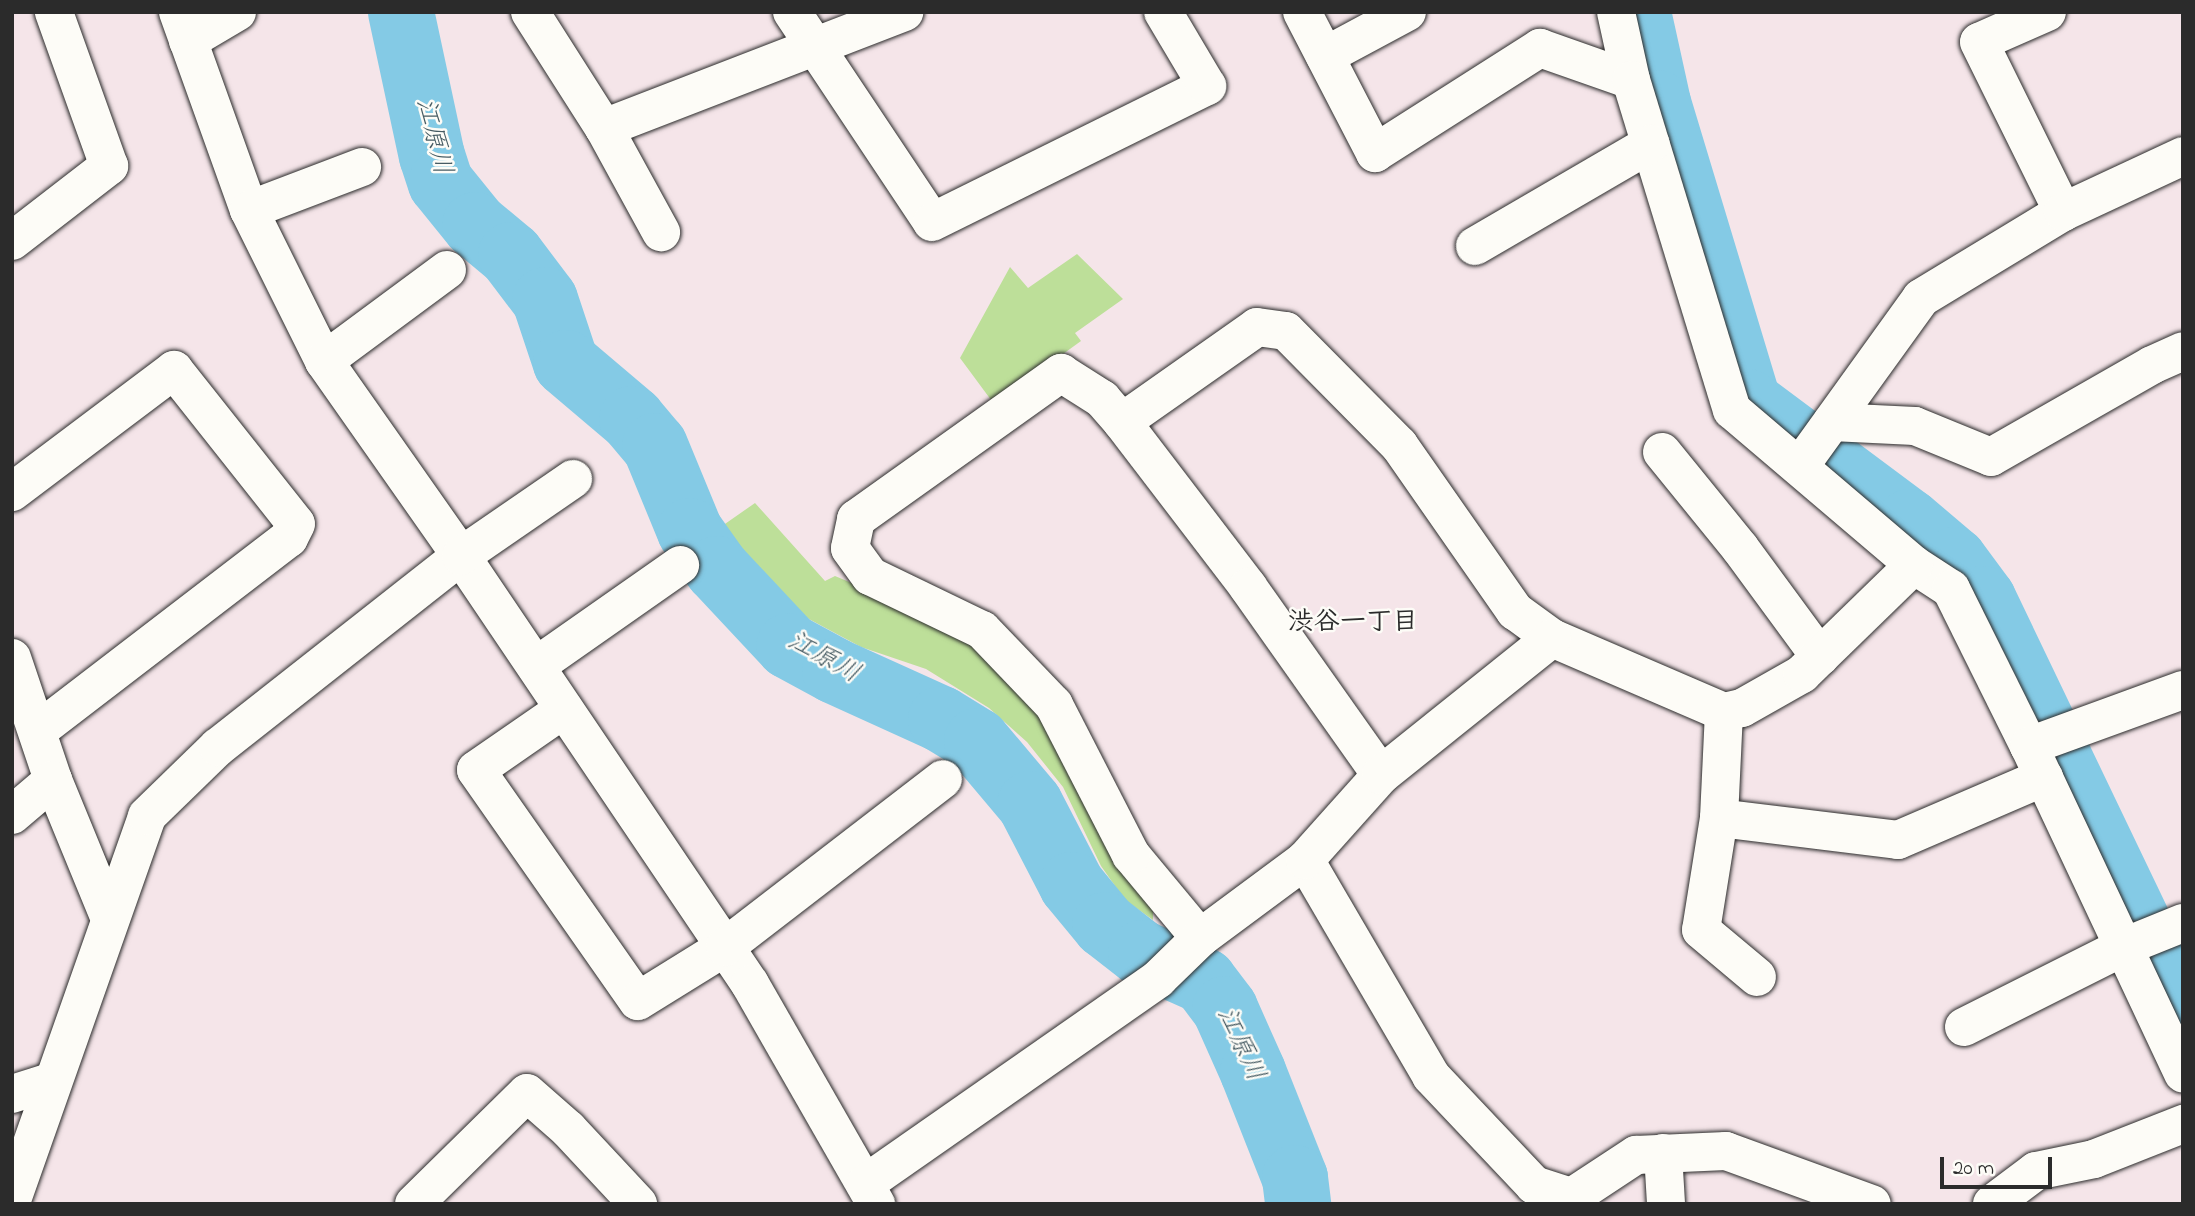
<!DOCTYPE html>
<meta charset="utf-8">
<style>
body{margin:0}
#map{position:relative;width:2195px;height:1216px;overflow:hidden;background:#f5e5e9;font-family:"Indie Flower","Klee One",sans-serif}
div>[style]{position:absolute}
.green>*{inset:0;background:#bddf99}
.river>*{height:66px;margin:-33px;padding:0 33px;transform-origin:33px;border-radius:33px;background:#84cae5}
.roads{filter:drop-shadow(0 0 2px #2b2b2b) drop-shadow(0 0 2px #2b2b2b)}
.minor>*{height:38px;margin:-19px;padding:0 19px;transform-origin:19px;border-radius:19px;background:#fdfcf7}
span{translate:-50% -50%;white-space:nowrap;text-align:center;line-height:1.15;-webkit-text-stroke:5px #fdfcf7;paint-order:stroke}
.water-label{font-size:26px;color:#465b63;font-style:italic}
.neighbourhood-label{font-size:26px;color:#2b2b2b;font-weight:700}
.frame{position:absolute;inset:0;border:14px solid #2b2b2b;pointer-events:none}
.scale{position:absolute;left:1940px;top:1157px;width:112px;height:32px;box-sizing:border-box;border:4px solid #2b2b2b;border-top:0;padding-left:9px;font-size:21px;line-height:24px;white-space:nowrap;color:#2b2b2b;-webkit-text-stroke:5px #fdfcf7;paint-order:stroke}
</style>
<div id="map">
<div class="green">
<i style="clip-path:polygon(1077px 254px,1123px 299px,1075px 333px,1081px 341px,994px 404px,960px 358px,1010px 267px,1028px 288px)"></i>
<i style="clip-path:polygon(755px 503px,825px 581px,835px 576px,942px 621px,984px 652px,1026px 696px,1054px 737px,1153px 903px,1153px 920px,1125px 900px,1101px 866px,1063px 787px,1027px 742px,989px 708px,926px 669px,861px 647px,794px 611px,722px 526px)"></i>
</div>
<div class="river">
<i style="left:401px;top:12px;width:147px;rotate:77.9deg"></i>
<i style="left:432px;top:156px;width:28px;rotate:72deg"></i>
<i style="left:441px;top:183px;width:54px;rotate:51deg"></i>
<i style="left:475px;top:225px;width:47px;rotate:39.8deg"></i>
<i style="left:511px;top:255px;width:56px;rotate:52.9deg"></i>
<i style="left:545px;top:300px;width:66px;rotate:71.6deg"></i>
<i style="left:566px;top:363px;width:87px;rotate:40.3deg"></i>
<i style="left:632px;top:419px;width:35px;rotate:50deg"></i>
<i style="left:655px;top:446px;width:92px;rotate:67.6deg"></i>
<i style="left:690px;top:531px;width:47px;rotate:54.6deg"></i>
<i style="left:717px;top:569px;width:105px;rotate:46.9deg"></i>
<i style="left:789px;top:646px;width:52px;rotate:28.5deg"></i>
<i style="left:835px;top:671px;width:116px;rotate:24.4deg"></i>
<i style="left:941px;top:719px;width:42px;rotate:31.4deg"></i>
<i style="left:977px;top:741px;width:82px;rotate:49.9deg"></i>
<i style="left:1030px;top:804px;width:91px;rotate:62.6deg"></i>
<i style="left:1072px;top:885px;width:52px;rotate:50.5deg"></i>
<i style="left:1105px;top:925px;width:46px;rotate:37.9deg"></i>
<i style="left:1141px;top:953px;width:69px;rotate:24deg"></i>
<i style="left:1204px;top:981px;width:35px;rotate:53deg"></i>
<i style="left:1225px;top:1009px;width:69px;rotate:66deg"></i>
<i style="left:1253px;top:1072px;width:114px;rotate:68.4deg"></i>
<i style="left:1295px;top:1178px;width:26px;rotate:83deg"></i>
<i style="left:1638px;top:12px;width:93px;rotate:77.6deg"></i>
<i style="left:1658px;top:103px;width:312px;rotate:73.2deg"></i>
<i style="left:1748px;top:402px;width:201px;rotate:36.7deg"></i>
<i style="left:1909px;top:522px;width:59px;rotate:40.2deg"></i>
<i style="left:1954px;top:560px;width:49px;rotate:53.4deg"></i>
<i style="left:1983px;top:599px;width:462px;rotate:64.4deg"></i>
</div>
<div class="roads">
<div class="minor">
<i style="left:178px;top:12px;width:210px;rotate:70.3deg"></i>
<i style="left:249px;top:210px;width:169px;rotate:63.6deg"></i>
<i style="left:324px;top:361px;width:238px;rotate:54.9deg"></i>
<i style="left:461px;top:556px;width:516px;rotate:55.97deg"></i>
<i style="left:750px;top:984px;width:254px;rotate:60.2deg"></i>
<i style="left:530px;top:12px;width:138px;rotate:57.5deg"></i>
<i style="left:604px;top:128px;width:322px;rotate:-21.1deg"></i>
<i style="left:792px;top:12px;width:252px;rotate:56.3deg"></i>
<i style="left:932px;top:222px;width:307px;rotate:-26.3deg"></i>
<i style="left:1207px;top:86px;width:86px;rotate:-120.7deg"></i>
<i style="left:1302px;top:12px;width:159px;rotate:62.6deg"></i>
<i style="left:1375px;top:153px;width:196px;rotate:-32.5deg"></i>
<i style="left:1540px;top:48px;width:96px;rotate:19.4deg"></i>
<i style="left:1616px;top:12px;width:70px;rotate:77.6deg"></i>
<i style="left:1631px;top:80px;width:345px;rotate:73deg"></i>
<i style="left:1732px;top:410px;width:239px;rotate:40.4deg"></i>
<i style="left:1914px;top:565px;width:44px;rotate:33deg"></i>
<i style="left:1951px;top:589px;width:175px;rotate:63.6deg"></i>
<i style="left:2029px;top:746px;width:362px;rotate:64.8deg"></i>
<i style="left:2047px;top:12px;width:74px;rotate:156.2deg"></i>
<i style="left:1979px;top:42px;width:190px;rotate:63.7deg"></i>
<i style="left:188px;top:41px;width:57px;rotate:-30.6deg"></i>
<i style="left:1325px;top:56px;width:93px;rotate:-28.2deg"></i>
<i style="left:604px;top:128px;width:119px;rotate:61.3deg"></i>
<i style="left:249px;top:210px;width:121px;rotate:-20.8deg"></i>
<i style="left:12px;top:241px;width:123px;rotate:-37.7deg"></i>
<i style="left:109px;top:166px;width:164px;rotate:-109.7deg"></i>
<i style="left:1475px;top:246px;width:203px;rotate:-30.2deg"></i>
<i style="left:324px;top:361px;width:153px;rotate:-36.5deg"></i>
<i style="left:1122px;top:422px;width:208px;rotate:52.6deg"></i>
<i style="left:1248px;top:587px;width:230px;rotate:54.7deg"></i>
<i style="left:1832px;top:422px;width:83px;rotate:2.8deg"></i>
<i style="left:1915px;top:426px;width:82px;rotate:22.2deg"></i>
<i style="left:1991px;top:457px;width:185px;rotate:-29.7deg"></i>
<i style="left:2152px;top:365px;width:34px;rotate:-24deg"></i>
<i style="left:1662px;top:452px;width:124px;rotate:50.9deg"></i>
<i style="left:1740px;top:548px;width:135px;rotate:53.7deg"></i>
<i style="left:1800px;top:466px;width:207px;rotate:-54.2deg"></i>
<i style="left:1921px;top:298px;width:166px;rotate:-31.2deg"></i>
<i style="left:2063px;top:212px;width:132px;rotate:-25deg"></i>
<i style="left:12px;top:492px;width:203px;rotate:-37deg"></i>
<i style="left:174px;top:370px;width:196px;rotate:51.6deg"></i>
<i style="left:296px;top:524px;width:16px;rotate:117deg"></i>
<i style="left:289px;top:538px;width:315px;rotate:142.5deg"></i>
<i style="left:12px;top:658px;width:129px;rotate:71.4deg"></i>
<i style="left:53px;top:780px;width:150px;rotate:67.7deg"></i>
<i style="left:536px;top:666px;width:176px;rotate:-35deg"></i>
<i style="left:564px;top:709px;width:107px;rotate:145.3deg"></i>
<i style="left:476px;top:770px;width:282px;rotate:55deg"></i>
<i style="left:638px;top:1001px;width:102px;rotate:-31.8deg"></i>
<i style="left:725px;top:947px;width:275px;rotate:-37.6deg"></i>
<i style="left:1724px;top:712px;width:106px;rotate:92.7deg"></i>
<i style="left:1719px;top:818px;width:113px;rotate:99.1deg"></i>
<i style="left:1701px;top:930px;width:73px;rotate:40deg"></i>
<i style="left:2029px;top:746px;width:164px;rotate:-20deg"></i>
<i style="left:12px;top:815px;width:54px;rotate:-40.5deg"></i>
<i style="left:1719px;top:818px;width:180px;rotate:7deg"></i>
<i style="left:1898px;top:840px;width:159px;rotate:-23.3deg"></i>
<i style="left:1305px;top:860px;width:250px;rotate:59.7deg"></i>
<i style="left:1431px;top:1076px;width:150px;rotate:46.6deg"></i>
<i style="left:1534px;top:1185px;width:40px;rotate:18deg"></i>
<i style="left:1572px;top:1197px;width:77px;rotate:-33.3deg"></i>
<i style="left:1636px;top:1155px;width:90px;rotate:-2.5deg"></i>
<i style="left:1726px;top:1151px;width:155px;rotate:20deg"></i>
<i style="left:1200px;top:938px;width:108px;rotate:-129.7deg"></i>
<i style="left:1131px;top:855px;width:169px;rotate:-117.2deg"></i>
<i style="left:1054px;top:705px;width:104px;rotate:-133.8deg"></i>
<i style="left:982px;top:630px;width:124px;rotate:-154.3deg"></i>
<i style="left:870px;top:576px;width:34px;rotate:-126deg"></i>
<i style="left:850px;top:548px;width:30px;rotate:-78deg"></i>
<i style="left:856px;top:519px;width:252px;rotate:-35.5deg"></i>
<i style="left:1061px;top:373px;width:49px;rotate:32.4deg"></i>
<i style="left:1102px;top:399px;width:30px;rotate:49deg"></i>
<i style="left:1122px;top:422px;width:165px;rotate:-35.1deg"></i>
<i style="left:1257px;top:327px;width:29px;rotate:8deg"></i>
<i style="left:1286px;top:331px;width:161px;rotate:45.3deg"></i>
<i style="left:1399px;top:445px;width:203px;rotate:55.1deg"></i>
<i style="left:1515px;top:611px;width:46px;rotate:36.1deg"></i>
<i style="left:1552px;top:638px;width:187px;rotate:23.3deg"></i>
<i style="left:1724px;top:712px;width:18px;rotate:-13deg"></i>
<i style="left:1742px;top:708px;width:69px;rotate:-29.5deg"></i>
<i style="left:1802px;top:674px;width:156px;rotate:-44.2deg"></i>
<i style="left:1964px;top:1027px;width:176px;rotate:-26.7deg"></i>
<i style="left:2121px;top:948px;width:67px;rotate:-22deg"></i>
<i style="left:12px;top:1094px;width:43px;rotate:-17.6deg"></i>
<i style="left:1663px;top:1153px;width:51px;rotate:86.6deg"></i>
<i style="left:866px;top:1183px;width:356px;rotate:-34.9deg"></i>
<i style="left:1158px;top:979px;width:59px;rotate:-44.3deg"></i>
<i style="left:1200px;top:938px;width:131px;rotate:-36.6deg"></i>
<i style="left:1305px;top:860px;width:114px;rotate:-48.2deg"></i>
<i style="left:1381px;top:775px;width:219px;rotate:-38.7deg"></i>
<i style="left:12px;top:1200px;width:407px;rotate:-70.6deg"></i>
<i style="left:147px;top:816px;width:99px;rotate:-44.2deg"></i>
<i style="left:218px;top:747px;width:309px;rotate:-38.2deg"></i>
<i style="left:461px;top:556px;width:136px;rotate:-34.5deg"></i>
<i style="left:414px;top:1204px;width:158px;rotate:-44.5deg"></i>
<i style="left:527px;top:1093px;width:55px;rotate:41.3deg"></i>
<i style="left:568px;top:1129px;width:103px;rotate:47deg"></i>
<i style="left:1992px;top:1204px;width:55px;rotate:-36.9deg"></i>
<i style="left:2036px;top:1171px;width:59px;rotate:-11.7deg"></i>
<i style="left:2094px;top:1159px;width:96px;rotate:-21.5deg"></i>
</div>
</div>
<div class="water-label">
<span style="left:432px;top:137px;rotate:76deg">江原川</span>
<span style="left:823px;top:659px;rotate:29deg">江原川</span>
<span style="left:1239px;top:1045px;rotate:65deg">江原川</span>
</div>
<div class="neighbourhood-label">
<span style="left:1353px;top:624px">渋谷一丁目</span>
</div>
<div class="frame"></div>
<div class="scale">20 m</div>
</div>
